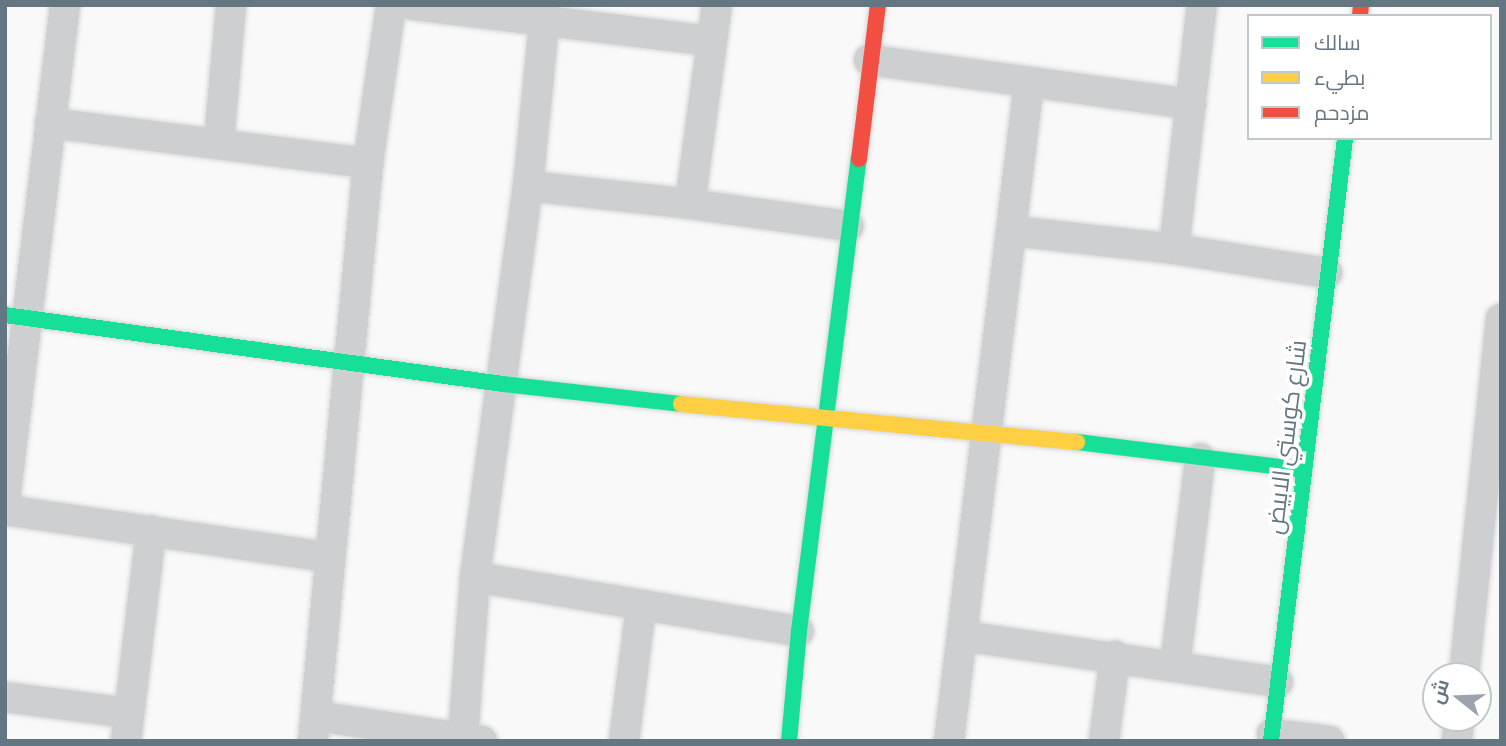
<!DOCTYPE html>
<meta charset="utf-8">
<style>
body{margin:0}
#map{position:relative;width:1506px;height:746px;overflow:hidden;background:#f9f9f9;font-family:Commissioner,Cairo,sans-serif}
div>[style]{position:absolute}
.roads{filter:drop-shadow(0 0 2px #d5d6d7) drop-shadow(0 0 2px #d5d6d7)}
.street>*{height:30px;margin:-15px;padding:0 15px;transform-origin:15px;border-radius:15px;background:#cecfd0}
.fast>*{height:16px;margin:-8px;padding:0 8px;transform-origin:8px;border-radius:8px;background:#16e098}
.slow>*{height:16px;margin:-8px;padding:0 8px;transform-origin:8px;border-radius:8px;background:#ffcf43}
.jam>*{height:16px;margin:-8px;padding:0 8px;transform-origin:8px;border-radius:8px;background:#f24e42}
span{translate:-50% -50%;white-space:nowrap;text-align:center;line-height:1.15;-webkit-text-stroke:7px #fff;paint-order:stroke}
.street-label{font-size:24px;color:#657683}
.frame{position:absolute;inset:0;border:7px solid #657683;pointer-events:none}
.legend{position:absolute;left:1247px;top:14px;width:245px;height:126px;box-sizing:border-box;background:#fff;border:2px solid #c1c8cd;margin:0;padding:9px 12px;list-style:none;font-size:21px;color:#657683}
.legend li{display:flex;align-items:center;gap:14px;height:35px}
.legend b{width:35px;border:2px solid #c1c8cd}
.north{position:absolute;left:1422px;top:662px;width:70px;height:70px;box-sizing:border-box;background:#fff;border:2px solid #c1c8cd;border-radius:50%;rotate:288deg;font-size:19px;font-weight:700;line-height:28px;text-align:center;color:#657683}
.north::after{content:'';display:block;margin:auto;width:24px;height:32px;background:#99a4ac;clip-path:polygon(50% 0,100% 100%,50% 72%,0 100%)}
</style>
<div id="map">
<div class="roads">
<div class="street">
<i style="left:413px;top:5px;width:301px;rotate:6.9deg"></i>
<i style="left:869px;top:60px;width:325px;rotate:7.8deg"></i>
<i style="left:50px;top:123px;width:321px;rotate:7.2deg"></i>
<i style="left:219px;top:142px;width:138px;rotate:-85deg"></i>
<i style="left:528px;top:186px;width:163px;rotate:6.3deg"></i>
<i style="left:690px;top:204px;width:160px;rotate:7.9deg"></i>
<i style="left:690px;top:204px;width:201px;rotate:-82.3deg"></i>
<i style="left:1012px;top:231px;width:163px;rotate:6.3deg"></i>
<i style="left:1174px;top:249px;width:155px;rotate:8.9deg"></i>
<i style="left:1174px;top:249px;width:246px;rotate:-83.5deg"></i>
<i style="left:5px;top:501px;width:500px;rotate:-83.1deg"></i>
<i style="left:5px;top:510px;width:326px;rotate:8.3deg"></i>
<i style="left:475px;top:577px;width:328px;rotate:9.5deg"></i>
<i style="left:963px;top:636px;width:318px;rotate:8.3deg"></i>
<i style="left:1175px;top:666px;width:209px;rotate:-83.1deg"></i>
<i style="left:1464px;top:676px;width:359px;rotate:-84.1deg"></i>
<i style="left:5px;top:697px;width:124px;rotate:7.4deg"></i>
<i style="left:316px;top:716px;width:168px;rotate:8.6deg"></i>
<i style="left:1272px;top:734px;width:58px;rotate:6.9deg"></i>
<i style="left:463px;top:737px;width:160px;rotate:-85.7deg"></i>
<i style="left:475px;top:577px;width:395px;rotate:-82.3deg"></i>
<i style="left:528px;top:186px;width:164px;rotate:-84.4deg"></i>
<i style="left:126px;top:741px;width:212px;rotate:-83.2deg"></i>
<i style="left:313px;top:741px;width:581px;rotate:-84.56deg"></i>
<i style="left:368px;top:163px;width:160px;rotate:-81.7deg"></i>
<i style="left:624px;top:741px;width:136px;rotate:-82.8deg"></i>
<i style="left:949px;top:741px;width:663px;rotate:-83.07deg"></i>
<i style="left:1104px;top:741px;width:86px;rotate:-82.6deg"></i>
<i style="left:1457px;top:741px;width:23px;rotate:-85deg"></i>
</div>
<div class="fast">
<i style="left:5px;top:315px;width:503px;rotate:7.89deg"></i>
<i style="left:503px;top:384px;width:179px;rotate:6.4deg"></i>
<i style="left:1077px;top:442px;width:229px;rotate:7deg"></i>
<i style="left:789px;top:741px;width:110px;rotate:-84.8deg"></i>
<i style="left:799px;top:631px;width:476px;rotate:-82.8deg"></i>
<i style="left:1271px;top:741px;width:608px;rotate:-83deg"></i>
</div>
<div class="slow">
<i style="left:681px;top:404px;width:398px;rotate:5.5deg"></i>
</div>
<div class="jam">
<i style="left:1360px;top:16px;width:11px;rotate:-85deg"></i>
<i style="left:859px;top:159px;width:155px;rotate:-83deg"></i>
</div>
</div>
<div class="street-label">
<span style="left:1285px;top:437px;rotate:-83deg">شارع كوستي الابيض</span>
</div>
<div class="frame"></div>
<ul class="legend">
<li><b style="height:9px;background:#16e098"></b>سالك</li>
<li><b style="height:9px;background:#ffcf43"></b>بطيء</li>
<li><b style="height:9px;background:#f24e42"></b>مزدحم</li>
</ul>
<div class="north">ش</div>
</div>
